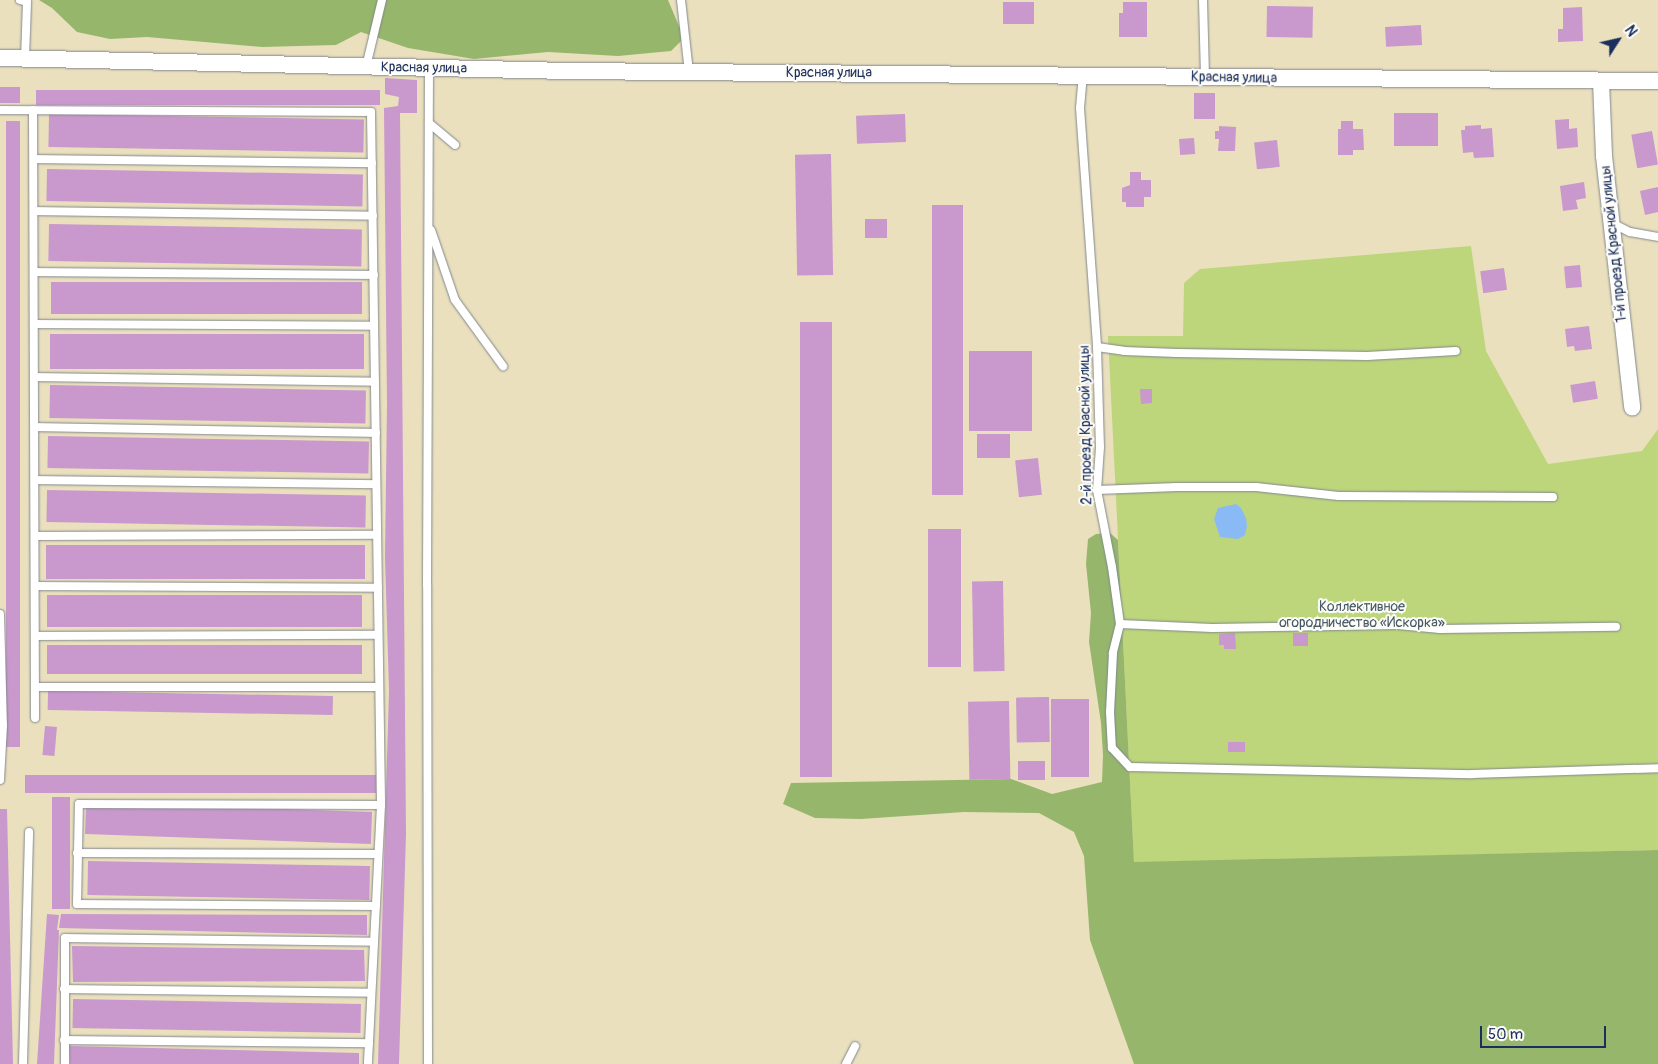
<!DOCTYPE html>
<meta charset="utf-8">
<style>
body{margin:0}
#map{position:relative;width:1658px;height:1064px;overflow:hidden;background:#eae0be;font-family:Pangolin,sans-serif}
div>[style]{position:absolute}
.green>*{inset:0;background:#bdd67b}
.forest>*{inset:0;background:#96b76b}
.water>*{inset:0;background:#8abaf5}
.building>*{inset:0;background:#c998cc;transform-origin:0 0}
.roads{filter:drop-shadow(0 0 1px #82888e) drop-shadow(0 0 1px #82888e)}
.lane>*{height:8px;margin:-4px;padding:0 4px;transform-origin:4px;border-radius:4px;background:#fff}
.street>*{height:16px;margin:-8px;padding:0 8px;transform-origin:8px;border-radius:8px;background:#fff}
span{translate:-50% -50%;white-space:nowrap;text-align:center;line-height:1.15;-webkit-text-stroke:4px #fdfcf7;paint-order:stroke}
.street-label{font-size:14px;color:#1b2f5e}
.park-label{font-size:14px;color:#445965}
.north{position:absolute;left:1593px;top:15px;width:50px;height:50px;-webkit-text-stroke:4px #fdfcf7;paint-order:stroke;rotate:55deg;font-size:14px;font-weight:700;line-height:20px;text-align:center;color:#1b2f5e}
.north::after{content:'';display:block;margin:auto;width:18px;height:22px;background:#1b2f5e;clip-path:polygon(50% 0,100% 100%,50% 72%,0 100%)}
.scale{position:absolute;left:1480px;top:1026px;width:126px;height:22px;box-sizing:border-box;border:2px solid #1b2f5e;border-top:0;padding-left:6px;font-size:15px;line-height:18px;white-space:nowrap;color:#1b2f5e;-webkit-text-stroke:4px #fdfcf7;paint-order:stroke}
</style>
<div id="map">
<div class="green">
<i style="clip-path:polygon(1471px 246px,1486px 351px,1548px 464px,1642px 451px,1658px 429px,1658px 850px,1134px 863px,1108px 336px,1183px 336px,1184px 283px,1200px 269px)"></i>
</div>
<div class="forest">
<i style="clip-path:polygon(39px 0,668px 0,684px 38px,671px 51px,618px 56px,548px 52px,474px 59px,408px 48px,361px 32px,336px 45px,262px 47px,147px 37px,110px 39px,77px 32px,52px 8px)"></i>
<i style="clip-path:polygon(1110px 533px,1118px 540px,1134px 862px,1658px 850px,1658px 1064px,1134px 1064px,1090px 940px,1084px 856px,1074px 832px,1039px 813px,964px 812px,861px 819px,815px 818px,783px 804px,791px 783px,1011px 779px,1052px 794px,1102px 782px,1103px 755px,1101px 723px,1089px 642px,1091px 613px,1086px 564px,1088px 539px,1096px 534px)"></i>
</div>
<div class="water">
<i style="clip-path:polygon(1236px 504px,1241px 508px,1246px 518px,1247px 526px,1245px 535px,1238px 539px,1220px 537px,1214px 519px,1218px 508px)"></i>
</div>
<div class="building">
<i style="left:1034px;top:2px;width:22px;height:31px;rotate:90deg"></i>
<i style="clip-path:polygon(1123px 2px,1147px 2px,1147px 37px,1119px 37px,1119px 13px,1123px 13px)"></i>
<i style="left:1267px;top:6px;width:46px;height:31px;rotate:1deg"></i>
<i style="clip-path:polygon(1582px 7px,1583px 41px,1558px 42px,1558px 29px,1563px 29px,1563px 8px)"></i>
<i style="left:1421px;top:25px;width:20px;height:36px;rotate:87deg"></i>
<i style="clip-path:polygon(385px 78px,417px 80px,417px 113px,400px 113px,406px 834px,399px 1064px,378px 1064px,389px 691px,385px 558px,387px 404px,384px 108px,398px 106px,399px 97px,385px 94px)"></i>
<i style="left:0;top:87px;width:20px;height:16px"></i>
<i style="left:36px;top:90px;width:344px;height:15px"></i>
<i style="left:1194px;top:93px;width:21px;height:26px"></i>
<i style="left:1438px;top:113px;width:33px;height:44px;rotate:90deg"></i>
<i style="left:49px;top:114px;width:315px;height:33px;rotate:1deg"></i>
<i style="left:905px;top:114px;width:28px;height:49px;rotate:88deg"></i>
<i style="clip-path:polygon(1569px 119px,1569px 129px,1577px 128px,1578px 147px,1557px 149px,1555px 120px)"></i>
<i style="left:6px;top:121px;width:14px;height:626px"></i>
<i style="clip-path:polygon(1341px 121px,1353px 121px,1353px 129px,1363px 129px,1364px 150px,1353px 150px,1353px 155px,1338px 155px,1338px 129px,1341px 129px)"></i>
<i style="clip-path:polygon(1481px 125px,1481px 129px,1492px 128px,1494px 157px,1474px 158px,1473px 152px,1463px 153px,1461px 130px,1465px 130px,1465px 126px)"></i>
<i style="clip-path:polygon(1219px 126px,1236px 127px,1235px 151px,1218px 151px,1219px 139px,1215px 139px,1215px 131px,1219px 131px)"></i>
<i style="left:1652px;top:131px;width:34px;height:21px;rotate:80deg"></i>
<i style="left:1194px;top:138px;width:16px;height:15px;rotate:86deg"></i>
<i style="left:1277px;top:140px;width:27px;height:23px;rotate:84deg"></i>
<i style="left:831px;top:154px;width:121px;height:36px;rotate:89deg"></i>
<i style="left:47px;top:169px;width:316px;height:32px;rotate:1deg"></i>
<i style="clip-path:polygon(1130px 172px,1141px 172px,1141px 180px,1151px 180px,1151px 197px,1144px 197px,1144px 207px,1126px 207px,1126px 202px,1122px 202px,1122px 188px,1130px 185px)"></i>
<i style="clip-path:polygon(1584px 182px,1586px 198px,1576px 200px,1578px 209px,1563px 211px,1560px 186px)"></i>
<i style="clip-path:polygon(1658px 187px,1658px 212px,1645px 215px,1640px 191px)"></i>
<i style="left:932px;top:205px;width:31px;height:290px"></i>
<i style="left:865px;top:219px;width:22px;height:19px"></i>
<i style="left:49px;top:224px;width:313px;height:37px;rotate:1deg"></i>
<i style="left:1580px;top:265px;width:22px;height:16px;rotate:85deg"></i>
<i style="left:1504px;top:268px;width:22px;height:24px;rotate:82deg"></i>
<i style="left:51px;top:282px;width:311px;height:32px"></i>
<i style="left:800px;top:322px;width:32px;height:455px"></i>
<i style="clip-path:polygon(1589px 326px,1592px 349px,1575px 351px,1574px 346px,1567px 347px,1565px 329px)"></i>
<i style="left:50px;top:334px;width:314px;height:35px"></i>
<i style="left:969px;top:351px;width:63px;height:80px"></i>
<i style="left:1595px;top:381px;width:18px;height:25px;rotate:81deg"></i>
<i style="left:50px;top:385px;width:316px;height:33px;rotate:1deg"></i>
<i style="clip-path:polygon(1140px 389px,1152px 389px,1152px 403px,1141px 404px)"></i>
<i style="left:1010px;top:434px;width:24px;height:33px;rotate:90deg"></i>
<i style="left:48px;top:436px;width:321px;height:32px;rotate:1deg"></i>
<i style="left:1038px;top:458px;width:37px;height:23px;rotate:84deg"></i>
<i style="left:47px;top:490px;width:319px;height:32px;rotate:1deg"></i>
<i style="left:928px;top:529px;width:33px;height:138px"></i>
<i style="left:46px;top:545px;width:319px;height:34px"></i>
<i style="left:1003px;top:581px;width:90px;height:31px;rotate:89deg"></i>
<i style="left:47px;top:595px;width:315px;height:32px"></i>
<i style="clip-path:polygon(1235px 633px,1236px 649px,1224px 649px,1224px 645px,1219px 645px,1219px 634px)"></i>
<i style="left:1293px;top:633px;width:15px;height:13px"></i>
<i style="left:47px;top:645px;width:315px;height:29px"></i>
<i style="left:48px;top:691px;width:285px;height:19px;rotate:1deg"></i>
<i style="left:1049px;top:697px;width:45px;height:33px;rotate:89deg"></i>
<i style="left:1051px;top:699px;width:38px;height:78px"></i>
<i style="left:1009px;top:701px;width:78px;height:41px;rotate:89deg"></i>
<i style="left:45px;top:726px;width:12px;height:29px;rotate:5deg"></i>
<i style="left:1245px;top:742px;width:10px;height:17px;rotate:90deg"></i>
<i style="left:1018px;top:761px;width:27px;height:19px"></i>
<i style="left:25px;top:775px;width:351px;height:18px"></i>
<i style="left:52px;top:797px;width:18px;height:112px"></i>
<i style="clip-path:polygon(0 809px,7px 809px,13px 1064px,0 1064px)"></i>
<i style="left:372px;top:812px;width:32px;height:286px;rotate:92deg"></i>
<i style="left:88px;top:861px;width:282px;height:34px;rotate:1deg"></i>
<i style="clip-path:polygon(47px 914px,59px 915px,57px 930px,59px 930px,54px 1064px,37px 1064px)"></i>
<i style="clip-path:polygon(61px 914px,367px 915px,367px 935px,59px 928px)"></i>
<i style="clip-path:polygon(72px 946px,364px 950px,365px 981px,73px 982px)"></i>
<i style="left:73px;top:999px;width:288px;height:29px;rotate:1deg"></i>
<i style="clip-path:polygon(69px 1046px,359px 1053px,359px 1064px,70px 1064px)"></i>
</div>
<div class="roads">
<div class="lane">
<i style="left:20px;top:0;width:7px;rotate:16deg"></i>
<i style="left:27px;top:2px;width:57px;rotate:92deg"></i>
<i style="left:681px;top:0;width:72px;rotate:83.7deg"></i>
<i style="left:1203px;top:0;width:78px;rotate:88.5deg"></i>
<i style="left:366px;top:67px;width:69px;rotate:-76.6deg"></i>
<i style="left:1083px;top:74px;width:34px;rotate:95deg"></i>
<i style="left:1080px;top:108px;width:240px;rotate:85.9deg"></i>
<i style="left:1097px;top:347px;width:100px;rotate:88.3deg"></i>
<i style="left:1100px;top:447px;width:43px;rotate:94deg"></i>
<i style="left:1097px;top:490px;width:78px;rotate:79deg"></i>
<i style="left:1112px;top:567px;width:58px;rotate:82deg"></i>
<i style="left:1120px;top:624px;width:30px;rotate:104deg"></i>
<i style="left:1113px;top:653px;width:59px;rotate:92.9deg"></i>
<i style="left:1110px;top:712px;width:36px;rotate:87deg"></i>
<i style="left:1112px;top:748px;width:26px;rotate:47deg"></i>
<i style="left:1130px;top:767px;width:342px;rotate:1.2deg"></i>
<i style="left:1472px;top:774px;width:186px;rotate:-1.8deg"></i>
<i style="left:0;top:110px;width:371px;rotate:0.3deg"></i>
<i style="left:371px;top:112px;width:693px;rotate:89.17deg"></i>
<i style="left:381px;top:805px;width:259px;rotate:92.9deg"></i>
<i style="left:33px;top:110px;width:608px;rotate:89.81deg"></i>
<i style="left:429px;top:123px;width:34px;rotate:40deg"></i>
<i style="left:34px;top:159px;width:338px;rotate:0.7deg"></i>
<i style="left:34px;top:211px;width:339px;rotate:0.8deg"></i>
<i style="left:1612px;top:223px;width:20px;rotate:27deg"></i>
<i style="left:1630px;top:232px;width:28px;rotate:10deg"></i>
<i style="left:431px;top:230px;width:74px;rotate:71.1deg"></i>
<i style="left:455px;top:300px;width:82px;rotate:54deg"></i>
<i style="left:34px;top:272px;width:340px;rotate:0.5deg"></i>
<i style="left:34px;top:324px;width:340px;rotate:0.3deg"></i>
<i style="left:1097px;top:347px;width:27px;rotate:8deg"></i>
<i style="left:1124px;top:351px;width:53px;rotate:2.2deg"></i>
<i style="left:1177px;top:353px;width:190px;rotate:0.9deg"></i>
<i style="left:1367px;top:356px;width:89px;rotate:-3.2deg"></i>
<i style="left:35px;top:377px;width:340px;rotate:0.8deg"></i>
<i style="left:35px;top:427px;width:341px;rotate:1deg"></i>
<i style="left:35px;top:480px;width:341px;rotate:0.7deg"></i>
<i style="left:1097px;top:490px;width:80px;rotate:-2.1deg"></i>
<i style="left:1177px;top:487px;width:79px"></i>
<i style="left:1256px;top:487px;width:83px;rotate:6.2deg"></i>
<i style="left:1339px;top:496px;width:214px;rotate:0.3deg"></i>
<i style="left:35px;top:536px;width:342px;rotate:-0.2deg"></i>
<i style="left:35px;top:586px;width:343px;rotate:0.3deg"></i>
<i style="left:0;top:614px;width:111px;rotate:88.5deg"></i>
<i style="left:3px;top:725px;width:55px;rotate:93.1deg"></i>
<i style="left:1120px;top:624px;width:92px;rotate:2.5deg"></i>
<i style="left:1212px;top:628px;width:186px;rotate:-0.9deg"></i>
<i style="left:1398px;top:625px;width:42px;rotate:5.4deg"></i>
<i style="left:1440px;top:629px;width:176px;rotate:-0.7deg"></i>
<i style="left:35px;top:636px;width:343px;rotate:-0.2deg"></i>
<i style="left:35px;top:687px;width:344px"></i>
<i style="left:77px;top:853px;width:301px;rotate:0.2deg"></i>
<i style="left:376px;top:906px;width:299px;rotate:-179.6deg"></i>
<i style="left:77px;top:904px;width:100px;rotate:-88.9deg"></i>
<i style="left:79px;top:804px;width:302px;rotate:0.2deg"></i>
<i style="left:64px;top:989px;width:307px;rotate:0.7deg"></i>
<i style="left:64px;top:1040px;width:305px;rotate:0.6deg"></i>
<i style="left:23px;top:1064px;width:232px;rotate:-88.5deg"></i>
<i style="left:65px;top:1064px;width:126px;rotate:-90deg"></i>
<i style="left:65px;top:938px;width:309px;rotate:0.7deg"></i>
<i style="left:428px;top:1064px;width:479px;rotate:-90.1deg"></i>
<i style="left:427px;top:585px;width:512px;rotate:-89.78deg"></i>
<i style="left:846px;top:1064px;width:20px;rotate:-63deg"></i>
</div>
<div class="street">
<i style="left:0;top:58px;width:570px;rotate:1.31deg"></i>
<i style="left:570px;top:71px;width:1088px;rotate:0.53deg"></i>
<i style="left:1601px;top:81px;width:75px;rotate:87.7deg"></i>
<i style="left:1604px;top:156px;width:253px;rotate:83.6deg"></i>
</div>
</div>
<div class="street-label">
<span style="left:424px;top:68px;rotate:1deg">Красная улица</span>
<span style="left:829px;top:73px">Красная улица</span>
<span style="left:1234px;top:78px;rotate:1deg">Красная улица</span>
<span style="left:1614px;top:244px;rotate:-96deg">1-й проезд Красной улицы</span>
<span style="left:1086px;top:425px;rotate:-91deg">2-й проезд Красной улицы</span>
</div>
<div class="park-label">
<span style="left:1362px;top:615px">Коллективное<br>огородничество «Искорка»</span>
</div>
<div class="north">N</div>
<div class="scale">50 m</div>
</div>
